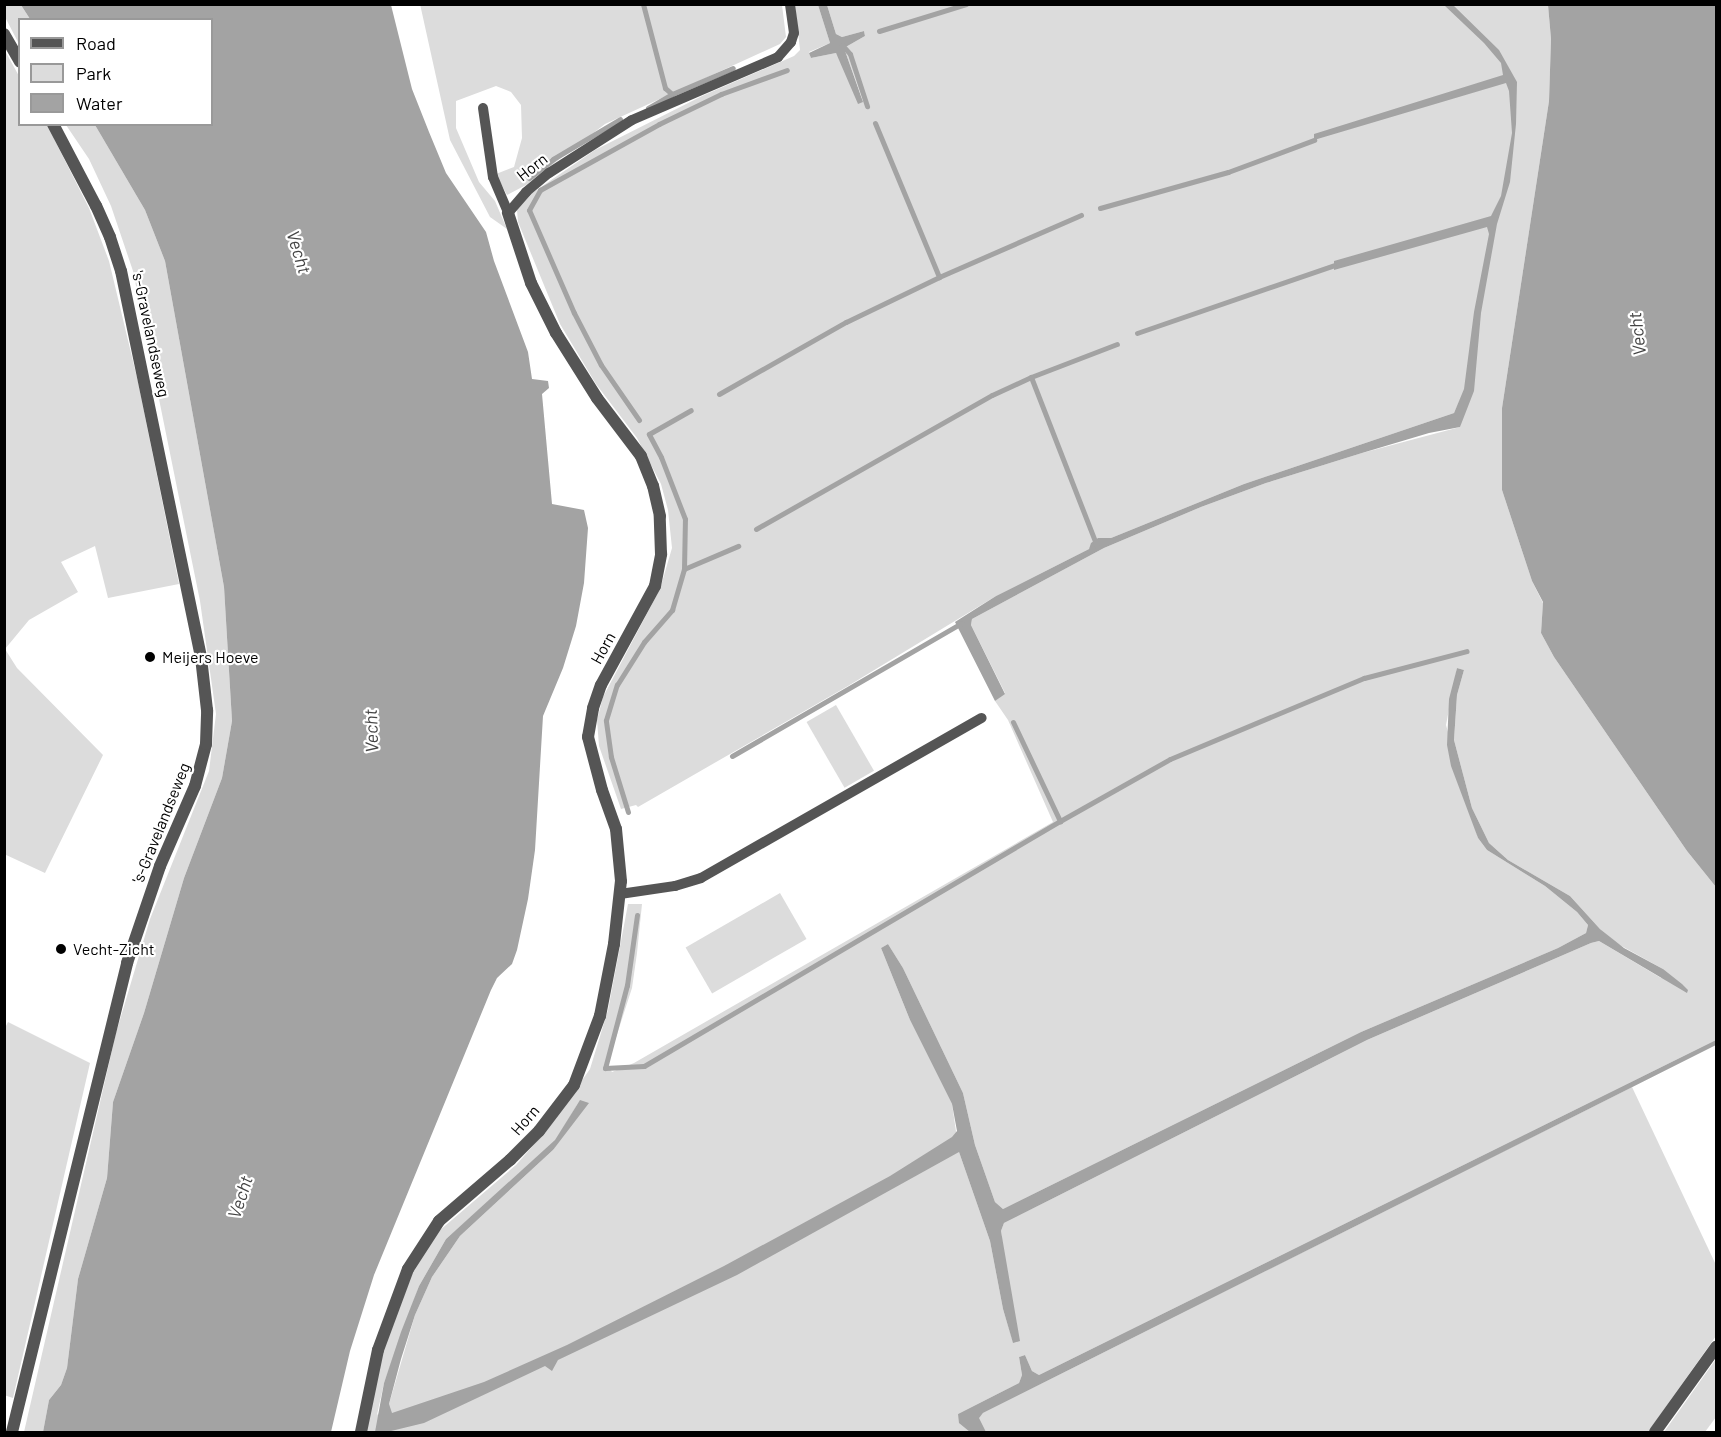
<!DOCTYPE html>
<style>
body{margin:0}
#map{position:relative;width:1721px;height:1437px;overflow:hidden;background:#fff;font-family:Barlow,sans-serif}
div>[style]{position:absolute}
.green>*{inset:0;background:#dcdcdc;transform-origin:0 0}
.water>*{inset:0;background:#a3a3a3}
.stream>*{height:5px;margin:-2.5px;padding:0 2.5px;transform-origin:2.5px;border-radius:2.5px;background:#a3a3a3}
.service>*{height:10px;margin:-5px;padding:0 5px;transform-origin:5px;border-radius:5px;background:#555}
.minor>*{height:12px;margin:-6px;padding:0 6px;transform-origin:6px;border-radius:6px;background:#555}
.dots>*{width:16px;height:16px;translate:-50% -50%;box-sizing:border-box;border:3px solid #fff;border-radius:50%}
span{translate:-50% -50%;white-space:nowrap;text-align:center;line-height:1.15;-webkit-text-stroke:4.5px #fff;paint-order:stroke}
.street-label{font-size:16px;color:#000}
.poi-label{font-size:16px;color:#000}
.left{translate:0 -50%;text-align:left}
.water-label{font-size:18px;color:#444;font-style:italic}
.frame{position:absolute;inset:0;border:6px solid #000;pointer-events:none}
.legend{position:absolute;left:18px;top:18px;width:195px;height:108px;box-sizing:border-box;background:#fff;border:2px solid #999;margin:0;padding:8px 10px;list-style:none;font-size:18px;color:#000}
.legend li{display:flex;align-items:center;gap:12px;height:30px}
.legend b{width:30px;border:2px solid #999}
</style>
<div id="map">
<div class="green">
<i style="clip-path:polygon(420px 4px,782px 5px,786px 37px,780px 44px,605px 124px,526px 185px,507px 195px,496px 174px,514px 167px,522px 138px,521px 105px,511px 92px,496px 86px,456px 101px,456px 128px,479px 182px,495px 201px,507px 229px,490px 217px,450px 140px)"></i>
<i style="clip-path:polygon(4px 5px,21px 5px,30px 19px,20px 20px,19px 44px,5px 17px)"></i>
<i style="clip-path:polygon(evenodd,795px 5px,818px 5px,830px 43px,809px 52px,811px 58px,836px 53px,863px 101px,844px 48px,865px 36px,864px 31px,842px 37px,836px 34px,827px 5px,1548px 5px,1551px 39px,1549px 101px,1502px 408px,1502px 490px,1532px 581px,1543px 603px,1541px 633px,1554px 657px,1687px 851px,1716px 887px,1716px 1040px,1039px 1375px,1032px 1371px,1025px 1355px,1019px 1357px,1022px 1375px,1019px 1383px,958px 1414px,970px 1432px,365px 1432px,383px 1352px,415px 1266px,439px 1231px,516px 1165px,547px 1130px,590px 1069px,608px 1010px,628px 904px,642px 904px,637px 953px,632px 988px,610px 1056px,608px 1066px,612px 1072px,634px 1063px,1053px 822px,1008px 720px,995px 701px,1005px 693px,971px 625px,972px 619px,1104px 548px,1201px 507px,1266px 483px,1362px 453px,1460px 427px,1464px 391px,1454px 413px,1244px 484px,1111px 538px,1098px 538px,1089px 549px,996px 596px,848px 686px,638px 807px,636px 805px,621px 809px,599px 746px,597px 720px,603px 697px,660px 589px,672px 548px,668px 510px,661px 484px,637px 438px,596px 384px,560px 324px,518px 222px,517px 210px,525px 198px,595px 150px,702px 96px,794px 56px,800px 50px,795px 5px,1457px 668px,1464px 670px,1457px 695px,1454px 740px,1472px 808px,1489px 843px,1508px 860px,1570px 896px,1600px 929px,1618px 944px,1663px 969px,1661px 978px,1599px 941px,1591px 943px,1367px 1040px,1004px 1223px,1001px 1231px,1013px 1342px,1003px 1309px,990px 1241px,959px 1152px,952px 1104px,910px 1020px,881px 948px,888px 944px,903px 968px,963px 1093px,975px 1145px,995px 1202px,1003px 1209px,1361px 1032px,1558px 948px,1586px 933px,1588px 925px,1577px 912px,1545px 886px,1487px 850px,1478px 838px,1446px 725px,1457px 668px,795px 5px,580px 1100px,553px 1150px,460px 1236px,432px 1277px,415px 1315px,389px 1404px,377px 1415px,384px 1383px,419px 1286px,446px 1239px,556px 1140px,580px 1100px)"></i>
<i style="clip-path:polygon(4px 49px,19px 76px,20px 124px,47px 125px,89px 208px,109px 261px,138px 382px,179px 584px,108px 598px,95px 546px,61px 562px,78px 592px,29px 620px,5px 649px,17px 668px,103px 755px,45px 873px,4px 854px)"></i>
<i style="clip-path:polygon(66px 125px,95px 125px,145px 210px,165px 261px,224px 587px,232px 721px,222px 778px,184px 878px,144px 1013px,113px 1102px,107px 1178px,78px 1279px,67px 1368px,61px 1385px,49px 1400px,43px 1432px,24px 1432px,116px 1033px,150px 919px,209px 771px,216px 714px,200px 601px,133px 271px,111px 206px,89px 159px)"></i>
<i style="left:836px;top:705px;width:76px;height:34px;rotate:60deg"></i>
<i style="left:780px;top:893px;width:53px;height:109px;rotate:60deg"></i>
<i style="clip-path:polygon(8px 1022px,90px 1063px,13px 1398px,4px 1395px,4px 1030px)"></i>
<i style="clip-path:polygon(1632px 1087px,1716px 1265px,1716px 1336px,1648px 1432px,986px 1432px,981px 1425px,978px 1418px,983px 1413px)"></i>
<i style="clip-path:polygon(1716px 1359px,1716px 1417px,1705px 1432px,1664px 1432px)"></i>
</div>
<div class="water">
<i style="clip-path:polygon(21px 5px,391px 5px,412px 89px,429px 132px,446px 173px,486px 232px,494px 261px,528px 352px,532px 379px,548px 381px,549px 388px,542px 394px,552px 504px,584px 510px,588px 528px,584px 583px,576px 626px,563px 668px,543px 716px,535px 850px,528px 899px,517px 950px,512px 964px,497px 978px,491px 990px,374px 1275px,350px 1351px,331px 1432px,43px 1432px,49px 1400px,61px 1385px,67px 1368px,78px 1279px,107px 1178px,113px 1102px,144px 1013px,184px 878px,222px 778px,232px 721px,224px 587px,165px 261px,145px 210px,95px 125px,212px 124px,212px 20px,30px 19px)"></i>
<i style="clip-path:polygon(818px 5px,827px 5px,836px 34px,842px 37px,864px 31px,865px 36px,844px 48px,863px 102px,858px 104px,836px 53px,811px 58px,809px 53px,830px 43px)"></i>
<i style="clip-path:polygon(1444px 5px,1453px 5px,1499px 50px,1517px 82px,1516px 124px,1510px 182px,1497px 224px,1481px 313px,1474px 391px,1460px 427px,1429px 433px,1362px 453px,1266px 483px,1201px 507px,1104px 548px,972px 619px,971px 625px,1005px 694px,995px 701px,955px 622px,996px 596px,1089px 549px,1091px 543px,1098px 538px,1111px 538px,1244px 484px,1454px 413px,1464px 389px,1474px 312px,1489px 234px,1487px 227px,1334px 270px,1334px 261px,1491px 216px,1501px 196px,1512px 133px,1509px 91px,1506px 83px,1314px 140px,1314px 134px,1503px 75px,1501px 63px,1484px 43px)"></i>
<i style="clip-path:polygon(1548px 5px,1716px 5px,1716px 887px,1687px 851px,1554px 657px,1541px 633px,1543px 602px,1532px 581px,1502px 490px,1502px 408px,1549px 101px,1551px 39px)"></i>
<i style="clip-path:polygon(1457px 668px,1464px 670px,1457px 695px,1454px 740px,1472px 808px,1489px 843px,1508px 860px,1570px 896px,1600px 929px,1624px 948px,1663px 969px,1682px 984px,1688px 990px,1687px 993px,1599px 941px,1591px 943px,1367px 1040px,1004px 1223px,1001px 1231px,1020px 1341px,1013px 1343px,1003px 1309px,990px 1241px,959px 1152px,737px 1275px,558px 1360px,552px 1371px,545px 1366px,424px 1423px,387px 1432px,375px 1432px,384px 1383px,401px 1332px,419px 1286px,446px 1239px,555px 1140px,580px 1100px,589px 1103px,553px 1150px,460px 1236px,432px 1277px,415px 1315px,401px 1359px,389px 1404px,392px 1413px,484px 1382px,567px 1345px,724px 1266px,890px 1176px,952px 1137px,957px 1131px,952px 1104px,910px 1020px,881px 948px,888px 944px,903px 968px,963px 1093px,975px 1145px,995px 1202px,1003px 1209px,1361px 1032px,1558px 948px,1586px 933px,1588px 925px,1577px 912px,1545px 886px,1487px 850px,1478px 838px,1451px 766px,1447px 745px,1449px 699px)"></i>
<i style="clip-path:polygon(1716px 1040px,1716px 1045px,983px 1413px,979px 1418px,986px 1432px,970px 1432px,959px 1423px,958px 1414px,1019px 1383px,1022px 1375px,1019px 1357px,1025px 1355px,1032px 1371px,1039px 1375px)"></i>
</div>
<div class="stream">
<i style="left:643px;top:4px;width:87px;rotate:75.3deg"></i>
<i style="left:665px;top:88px;width:9px;rotate:41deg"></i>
<i style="left:879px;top:31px;width:91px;rotate:-17.2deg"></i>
<i style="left:842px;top:45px;width:12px;rotate:48deg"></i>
<i style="left:850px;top:54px;width:55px;rotate:71.9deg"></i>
<i style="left:648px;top:108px;width:28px;rotate:-30deg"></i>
<i style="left:672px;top:94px;width:66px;rotate:-23.1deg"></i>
<i style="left:875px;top:123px;width:167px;rotate:67.4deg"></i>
<i style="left:529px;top:178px;width:31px;rotate:-38deg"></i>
<i style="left:553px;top:159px;width:78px;rotate:-30.8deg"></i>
<i style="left:1100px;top:208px;width:133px;rotate:-15.7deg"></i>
<i style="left:1228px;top:172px;width:92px;rotate:-20.4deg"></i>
<i style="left:1137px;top:333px;width:208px;rotate:-19deg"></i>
<i style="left:1031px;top:377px;width:181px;rotate:68.7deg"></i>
<i style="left:719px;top:394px;width:146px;rotate:-29.6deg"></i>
<i style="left:846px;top:322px;width:103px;rotate:-25.8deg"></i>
<i style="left:939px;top:277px;width:155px;rotate:-23.6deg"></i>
<i style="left:639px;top:420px;width:67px;rotate:-124.6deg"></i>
<i style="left:601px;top:365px;width:59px;rotate:-117.4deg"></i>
<i style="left:574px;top:313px;width:112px;rotate:-113.6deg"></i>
<i style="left:529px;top:210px;width:23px;rotate:-61deg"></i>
<i style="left:540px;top:190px;width:136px;rotate:-29deg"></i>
<i style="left:659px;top:124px;width:69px;rotate:-25.8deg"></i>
<i style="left:721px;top:94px;width:70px;rotate:-20deg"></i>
<i style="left:756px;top:529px;width:271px;rotate:-29.6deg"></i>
<i style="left:992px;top:395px;width:43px;rotate:-24.8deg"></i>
<i style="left:1031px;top:377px;width:92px;rotate:-21deg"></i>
<i style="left:684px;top:569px;width:59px;rotate:-23.1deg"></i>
<i style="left:1013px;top:722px;width:110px;rotate:64.6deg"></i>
<i style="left:732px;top:756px;width:265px;rotate:-30.1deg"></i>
<i style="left:628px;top:812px;width:58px;rotate:-107.2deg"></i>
<i style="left:611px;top:757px;width:37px;rotate:-98deg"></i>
<i style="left:606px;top:720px;width:37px;rotate:-73deg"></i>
<i style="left:617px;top:685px;width:51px;rotate:-57.9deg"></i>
<i style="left:644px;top:642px;width:43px;rotate:-48.8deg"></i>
<i style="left:672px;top:610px;width:43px;rotate:-73.7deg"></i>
<i style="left:684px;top:569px;width:50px;rotate:-88.9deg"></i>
<i style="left:685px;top:519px;width:66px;rotate:-111.2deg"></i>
<i style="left:661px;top:457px;width:26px;rotate:-118deg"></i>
<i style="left:649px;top:434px;width:48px;rotate:-29.7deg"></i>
<i style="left:637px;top:915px;width:71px;rotate:98.1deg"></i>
<i style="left:627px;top:985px;width:86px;rotate:104.8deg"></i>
<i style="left:605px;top:1068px;width:39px;rotate:-3deg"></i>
<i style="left:644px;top:1066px;width:483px;rotate:-30.5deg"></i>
<i style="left:1060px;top:821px;width:126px;rotate:-29.4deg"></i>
<i style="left:1170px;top:759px;width:210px;rotate:-22.7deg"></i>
<i style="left:1364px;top:678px;width:106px;rotate:-14.7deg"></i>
</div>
<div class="service">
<i style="left:483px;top:108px;width:70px;rotate:81.8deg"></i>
<i style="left:493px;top:177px;width:39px;rotate:67deg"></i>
<i style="left:508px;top:213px;width:28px;rotate:-49deg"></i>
<i style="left:526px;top:192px;width:30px;rotate:-40deg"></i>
<i style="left:549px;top:173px;width:98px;rotate:-32.6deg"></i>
<i style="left:632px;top:120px;width:159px;rotate:-23.3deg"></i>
<i style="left:778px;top:57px;width:20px;rotate:-49deg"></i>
<i style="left:791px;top:42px;width:9px;rotate:-72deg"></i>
<i style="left:794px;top:33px;width:29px;rotate:-98deg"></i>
<i style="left:620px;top:894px;width:56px;rotate:-8.3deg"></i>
<i style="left:675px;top:886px;width:27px;rotate:-17deg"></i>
<i style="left:701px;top:878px;width:323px;rotate:-29.7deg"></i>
</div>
<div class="minor">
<i style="left:4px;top:34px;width:32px;rotate:60deg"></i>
<i style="left:12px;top:1432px;width:483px;rotate:-76.2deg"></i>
<i style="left:127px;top:963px;width:102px;rotate:-71.2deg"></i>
<i style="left:160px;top:866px;width:87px;rotate:-66.4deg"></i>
<i style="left:195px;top:786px;width:43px;rotate:-75.3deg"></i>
<i style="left:206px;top:744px;width:34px;rotate:-88deg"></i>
<i style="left:207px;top:710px;width:53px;rotate:-96.5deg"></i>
<i style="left:201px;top:657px;width:394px;rotate:-101.7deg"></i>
<i style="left:121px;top:271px;width:36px;rotate:-108deg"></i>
<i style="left:110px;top:237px;width:34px;rotate:-114deg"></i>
<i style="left:96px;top:206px;width:93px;rotate:-117.7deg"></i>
<i style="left:361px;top:1432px;width:84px;rotate:-78.3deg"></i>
<i style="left:378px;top:1350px;width:86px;rotate:-69.7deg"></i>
<i style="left:408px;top:1269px;width:57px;rotate:-57.1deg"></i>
<i style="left:439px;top:1221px;width:94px;rotate:-40.7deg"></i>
<i style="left:510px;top:1160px;width:41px;rotate:-45deg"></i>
<i style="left:539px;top:1131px;width:58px;rotate:-52.7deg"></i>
<i style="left:574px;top:1085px;width:74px;rotate:-69.4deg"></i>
<i style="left:600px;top:1016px;width:73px;rotate:-79deg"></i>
<i style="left:614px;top:944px;width:63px;rotate:-83.7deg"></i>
<i style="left:621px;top:881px;width:52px;rotate:-95.5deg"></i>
<i style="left:616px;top:829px;width:41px;rotate:-109.7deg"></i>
<i style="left:602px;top:790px;width:55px;rotate:-104.8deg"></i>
<i style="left:588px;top:737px;width:29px;rotate:-80deg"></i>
<i style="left:593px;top:708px;width:24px;rotate:-71deg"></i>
<i style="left:601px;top:685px;width:113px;rotate:-61.4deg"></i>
<i style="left:655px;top:586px;width:33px;rotate:-79deg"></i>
<i style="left:661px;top:554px;width:38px;rotate:-92deg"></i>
<i style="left:660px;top:516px;width:31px;rotate:-103deg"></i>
<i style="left:653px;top:486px;width:32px;rotate:-112deg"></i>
<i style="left:641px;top:456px;width:73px;rotate:-127.2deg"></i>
<i style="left:597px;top:398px;width:77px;rotate:-122.2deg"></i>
<i style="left:556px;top:333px;width:56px;rotate:-116.6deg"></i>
<i style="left:531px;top:283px;width:74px;rotate:-108.2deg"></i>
<i style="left:1655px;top:1432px;width:105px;rotate:-54.3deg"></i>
</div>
<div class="dots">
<i style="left:150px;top:657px;background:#000"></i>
<i style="left:61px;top:949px;background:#000"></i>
</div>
<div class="street-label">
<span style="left:532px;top:167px;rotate:-38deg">Horn</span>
<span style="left:151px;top:334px;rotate:78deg">'s-Gravelandseweg</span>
<span style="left:603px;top:648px;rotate:-61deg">Horn</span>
<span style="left:161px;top:823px;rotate:-68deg">'s-Gravelandseweg</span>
<span style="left:525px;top:1120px;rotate:-49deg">Horn</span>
</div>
<div class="poi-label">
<span class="left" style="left:162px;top:657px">Meijers Hoeve</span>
<span class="left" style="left:73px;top:949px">Vecht-Zicht</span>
</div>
<div class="water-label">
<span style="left:299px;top:252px;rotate:73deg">Vecht</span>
<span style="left:1637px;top:334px;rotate:-97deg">Vecht</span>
<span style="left:371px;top:731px;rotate:-92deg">Vecht</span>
<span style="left:240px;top:1197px;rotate:-72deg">Vecht</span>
</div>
<div class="frame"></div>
<ul class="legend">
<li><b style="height:8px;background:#555"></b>Road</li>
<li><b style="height:16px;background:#dcdcdc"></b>Park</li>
<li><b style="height:16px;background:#a3a3a3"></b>Water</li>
</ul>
</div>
